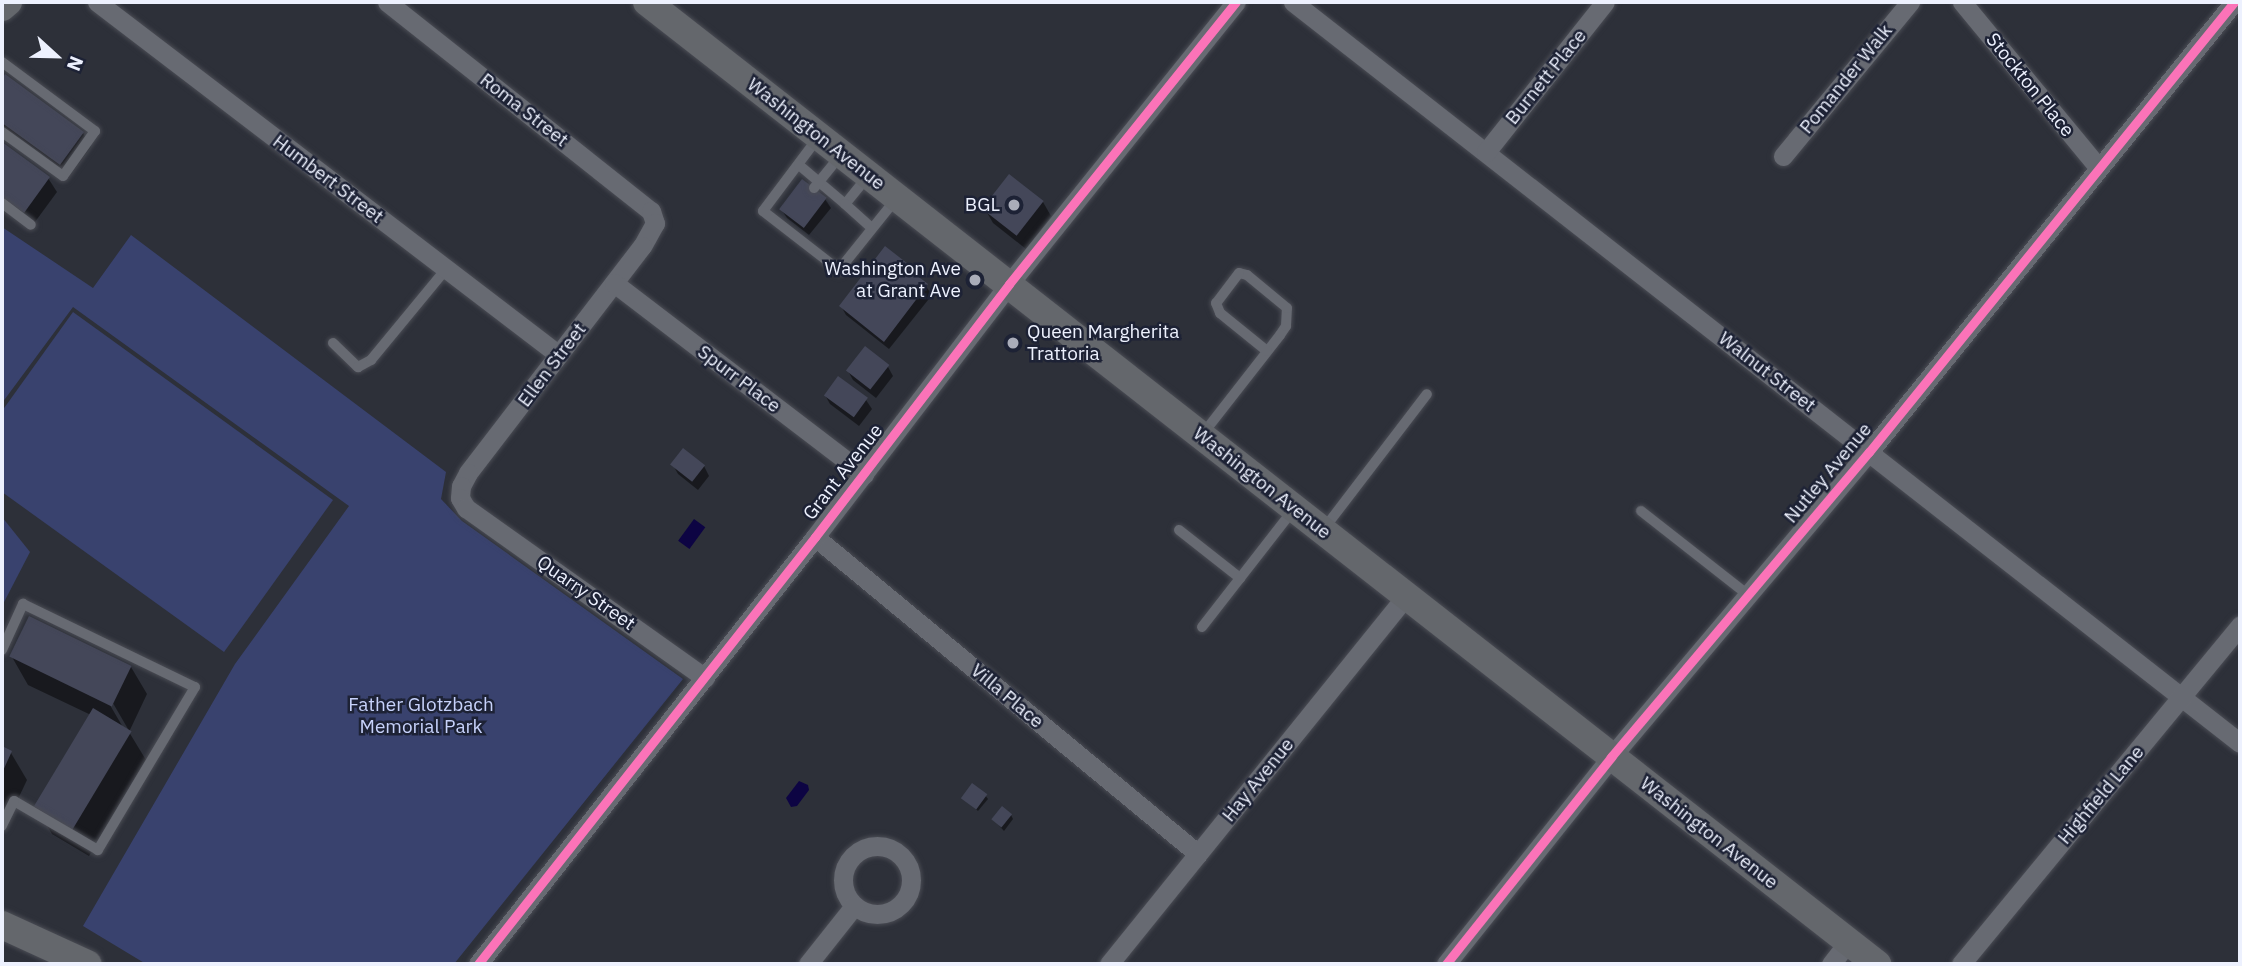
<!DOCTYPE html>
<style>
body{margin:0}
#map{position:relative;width:2242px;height:966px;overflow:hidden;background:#2d3039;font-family:"IBM Plex Sans",sans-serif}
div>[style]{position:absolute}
.green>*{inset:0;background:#39426e}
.water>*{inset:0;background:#0d0443;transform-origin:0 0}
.shadow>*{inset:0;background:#0007}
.building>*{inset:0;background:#444759;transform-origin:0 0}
.roads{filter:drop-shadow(0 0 2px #4a4c54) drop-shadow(0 0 2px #4a4c54)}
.lane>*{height:10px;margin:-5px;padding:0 5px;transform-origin:5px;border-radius:5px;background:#676a72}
.street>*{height:19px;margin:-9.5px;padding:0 9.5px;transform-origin:9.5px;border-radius:9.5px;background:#676a72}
.street>.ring{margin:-9.5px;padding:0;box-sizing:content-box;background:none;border:19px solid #676a72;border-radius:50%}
.secondary>*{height:28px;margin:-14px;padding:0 14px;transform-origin:14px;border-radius:14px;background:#64676c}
.cycleway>*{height:9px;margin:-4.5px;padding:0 4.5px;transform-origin:4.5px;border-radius:4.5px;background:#fb73b8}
.dots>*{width:19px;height:19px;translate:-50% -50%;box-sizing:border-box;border:4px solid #1d2235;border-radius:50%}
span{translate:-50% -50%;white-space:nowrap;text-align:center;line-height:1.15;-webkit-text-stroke:5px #1d2235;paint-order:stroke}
.street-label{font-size:19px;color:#edf1fe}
.poi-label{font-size:19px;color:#edf1fe}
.right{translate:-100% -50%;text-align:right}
.left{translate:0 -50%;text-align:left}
.park-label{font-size:19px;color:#c7d2fb}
.frame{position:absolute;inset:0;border:4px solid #edf1fe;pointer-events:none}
.north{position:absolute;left:21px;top:21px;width:70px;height:70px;-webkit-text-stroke:5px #1d2235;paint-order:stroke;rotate:112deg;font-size:19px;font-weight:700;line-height:28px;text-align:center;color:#edf1fe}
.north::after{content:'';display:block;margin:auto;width:24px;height:32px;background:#edf1fe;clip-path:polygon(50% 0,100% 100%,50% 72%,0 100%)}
</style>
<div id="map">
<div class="green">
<i style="clip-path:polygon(2px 227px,93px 288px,131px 235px,446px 472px,441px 499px,462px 521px,683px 679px,454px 964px,146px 964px,83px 926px,235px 664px,349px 506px,73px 307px,2px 403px)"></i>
<i style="clip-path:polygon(73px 312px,333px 500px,224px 652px,2px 492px,2px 411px)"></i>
<i style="clip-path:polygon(2px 517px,30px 552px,2px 606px)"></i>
</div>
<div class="water">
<i style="left:694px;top:519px;width:14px;height:27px;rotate:36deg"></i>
<i style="clip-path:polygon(799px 781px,808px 785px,809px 790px,797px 806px,791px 807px,786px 798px)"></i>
</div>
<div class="shadow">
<i style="clip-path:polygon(5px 77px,83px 133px,91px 147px,68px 178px,2px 130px,2px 82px)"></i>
<i style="clip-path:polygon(2px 144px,48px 178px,57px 192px,32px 226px,2px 204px)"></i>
<i style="clip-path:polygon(825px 199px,831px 208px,809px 235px,787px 218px,781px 209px)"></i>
<i style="clip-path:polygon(1043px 202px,1051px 216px,1026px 249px,993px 223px,985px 209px)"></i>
<i style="clip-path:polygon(916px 272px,932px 295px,889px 349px,846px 315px,841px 306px)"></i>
<i style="clip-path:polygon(865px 349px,888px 367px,893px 376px,876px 398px,853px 380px,848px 371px)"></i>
<i style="clip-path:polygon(825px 395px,866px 400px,872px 409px,859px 426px,830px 404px)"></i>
<i style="clip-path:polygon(673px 465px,704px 466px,709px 476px,698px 490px,678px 474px)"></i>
<i style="clip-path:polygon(evenodd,12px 657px,131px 667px,147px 694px,129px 732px,146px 760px,89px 856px,52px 834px,36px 807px,91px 715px,28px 685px,12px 657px,110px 698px,128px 729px,124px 729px,107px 700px,110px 698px)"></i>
<i style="clip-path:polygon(2px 748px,11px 753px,27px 780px,2px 833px)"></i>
<i style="clip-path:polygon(985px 795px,988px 799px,978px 811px,963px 798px)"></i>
<i style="clip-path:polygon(1011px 815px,1013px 819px,1004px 831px,994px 820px)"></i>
</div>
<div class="building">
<i style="clip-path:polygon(5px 74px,84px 132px,60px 165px,2px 123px,2px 79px)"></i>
<i style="clip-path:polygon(2px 142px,50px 177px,24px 213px,2px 197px)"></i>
<i style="left:1009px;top:174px;width:44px;height:44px;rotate:38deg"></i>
<i style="left:802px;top:179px;width:31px;height:38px;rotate:37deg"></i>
<i style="clip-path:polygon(885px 246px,917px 271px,915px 274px,928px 284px,884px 342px,839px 306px)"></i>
<i style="left:865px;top:346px;width:31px;height:31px;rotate:38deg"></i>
<i style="left:838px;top:376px;width:37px;height:24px;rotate:36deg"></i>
<i style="left:683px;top:448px;width:28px;height:21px;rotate:38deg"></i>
<i style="left:29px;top:616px;width:114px;height:45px;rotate:26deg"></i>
<i style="left:93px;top:708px;width:45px;height:115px;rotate:31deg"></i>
<i style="clip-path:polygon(2px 746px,12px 751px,2px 773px)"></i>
<i style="left:972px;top:783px;width:19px;height:19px;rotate:36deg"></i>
<i style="left:1002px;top:806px;width:13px;height:17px;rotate:39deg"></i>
</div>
<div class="roads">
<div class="lane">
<i style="left:2px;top:62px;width:116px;rotate:36.6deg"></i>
<i style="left:95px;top:131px;width:55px;rotate:125.4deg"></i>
<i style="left:63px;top:176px;width:75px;rotate:-144.2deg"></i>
<i style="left:817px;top:139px;width:90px;rotate:126.9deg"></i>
<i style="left:763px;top:211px;width:96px;rotate:37.8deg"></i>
<i style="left:839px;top:270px;width:90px;rotate:-51.3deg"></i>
<i style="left:799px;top:165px;width:60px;rotate:40.3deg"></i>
<i style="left:868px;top:176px;width:36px;rotate:129deg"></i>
<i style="left:845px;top:204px;width:36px;rotate:42deg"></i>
<i style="left:814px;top:188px;width:41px;rotate:-50.9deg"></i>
<i style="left:2px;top:203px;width:36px;rotate:37deg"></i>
<i style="left:333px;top:343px;width:35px;rotate:44deg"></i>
<i style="left:358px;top:367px;width:15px;rotate:-28deg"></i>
<i style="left:371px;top:360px;width:118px;rotate:-50.5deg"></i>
<i style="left:1202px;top:435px;width:127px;rotate:-52deg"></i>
<i style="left:1280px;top:335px;width:11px;rotate:-56deg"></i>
<i style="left:1286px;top:326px;width:18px;rotate:-87deg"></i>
<i style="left:1287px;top:308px;width:52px;rotate:-140.5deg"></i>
<i style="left:1247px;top:275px;width:8px;rotate:-166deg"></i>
<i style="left:1239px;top:273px;width:38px;rotate:127deg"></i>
<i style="left:1216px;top:303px;width:11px;rotate:68deg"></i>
<i style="left:1220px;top:313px;width:60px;rotate:39deg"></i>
<i style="left:1641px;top:511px;width:136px;rotate:38.1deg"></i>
<i style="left:1179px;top:530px;width:78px;rotate:38.2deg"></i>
<i style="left:1323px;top:530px;width:171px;rotate:-52.6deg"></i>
<i style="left:1202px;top:627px;width:150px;rotate:-52.1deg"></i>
<i style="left:2px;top:650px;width:51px;rotate:-65.5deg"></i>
<i style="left:23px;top:604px;width:191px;rotate:25.8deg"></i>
<i style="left:195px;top:687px;width:190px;rotate:120.8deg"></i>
<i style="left:98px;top:850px;width:97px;rotate:-149.7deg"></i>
<i style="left:14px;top:801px;width:28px;rotate:116deg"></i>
</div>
<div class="street">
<i style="left:97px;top:2px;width:581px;rotate:37.38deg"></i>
<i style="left:387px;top:2px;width:337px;rotate:38.4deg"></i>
<i style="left:651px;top:211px;width:13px;rotate:72deg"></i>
<i style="left:655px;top:223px;width:26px;rotate:119deg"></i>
<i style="left:642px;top:246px;width:286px;rotate:127.5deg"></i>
<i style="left:468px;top:473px;width:15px;rotate:118deg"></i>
<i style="left:461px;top:486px;width:12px;rotate:95deg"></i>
<i style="left:460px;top:498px;width:12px;rotate:59deg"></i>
<i style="left:466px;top:508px;width:293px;rotate:35.4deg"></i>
<i style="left:1293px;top:2px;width:1202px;rotate:38.04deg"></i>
<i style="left:1962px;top:2px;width:215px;rotate:50.5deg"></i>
<i style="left:1486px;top:152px;width:191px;rotate:-51.6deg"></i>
<i style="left:1783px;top:156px;width:200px;rotate:-50.5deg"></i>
<i style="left:614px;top:283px;width:315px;rotate:37.4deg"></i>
<i style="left:815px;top:537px;width:497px;rotate:39.6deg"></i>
<i class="ring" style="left:843px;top:846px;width:49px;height:49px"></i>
<i style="left:478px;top:964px;width:544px;rotate:-51.72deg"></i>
<i style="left:815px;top:537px;width:319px;rotate:-52.5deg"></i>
<i style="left:1009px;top:284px;width:362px;rotate:-51.2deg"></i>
<i style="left:808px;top:964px;width:74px;rotate:-51.6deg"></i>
<i style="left:1109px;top:964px;width:473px;rotate:-51.1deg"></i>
<i style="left:1446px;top:964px;width:265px;rotate:-51.4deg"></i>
<i style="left:1611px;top:757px;width:399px;rotate:-49.8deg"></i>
<i style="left:1869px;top:452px;width:579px;rotate:-50.95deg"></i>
<i style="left:1831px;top:964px;width:28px;rotate:-52deg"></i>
<i style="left:1961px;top:964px;width:439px;rotate:-50.5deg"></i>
</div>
<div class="secondary">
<i style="left:647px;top:2px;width:1562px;rotate:38.03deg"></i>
<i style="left:2px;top:7px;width:8px;rotate:-40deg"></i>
<i style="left:2px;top:925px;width:94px;rotate:24.6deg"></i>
</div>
</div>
<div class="cycleway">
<i style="left:478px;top:964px;width:544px;rotate:-51.72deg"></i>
<i style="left:815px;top:537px;width:319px;rotate:-52.5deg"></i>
<i style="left:1009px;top:284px;width:362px;rotate:-51.2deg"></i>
<i style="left:1446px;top:964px;width:265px;rotate:-51.4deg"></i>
<i style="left:1611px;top:757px;width:399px;rotate:-49.8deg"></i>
<i style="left:1869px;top:452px;width:579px;rotate:-50.95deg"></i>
</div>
<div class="dots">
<i style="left:1014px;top:205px;background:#aaadb9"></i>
<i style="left:975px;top:280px;background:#aaadb9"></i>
<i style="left:1013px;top:343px;background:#aaadb9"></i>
</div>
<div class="street-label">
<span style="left:1546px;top:77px;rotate:-51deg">Burnett Place</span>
<span style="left:1846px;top:79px;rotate:-51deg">Pomander Walk</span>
<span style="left:2030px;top:85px;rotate:51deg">Stockton Place</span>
<span style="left:524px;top:110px;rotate:38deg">Roma Street</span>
<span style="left:816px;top:134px;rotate:38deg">Washington Avenue</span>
<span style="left:328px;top:179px;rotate:37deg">Humbert Street</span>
<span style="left:552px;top:365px;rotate:-53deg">Ellen Street</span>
<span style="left:1767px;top:372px;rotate:38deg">Walnut Street</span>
<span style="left:739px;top:379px;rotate:37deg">Spurr Place</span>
<span style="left:843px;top:472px;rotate:-52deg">Grant Avenue</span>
<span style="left:1828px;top:473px;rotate:-50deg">Nutley Avenue</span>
<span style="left:1262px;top:483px;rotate:38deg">Washington Avenue</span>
<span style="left:586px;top:593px;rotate:35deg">Quarry Street</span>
<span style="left:1007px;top:696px;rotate:40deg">Villa Place</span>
<span style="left:1258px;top:780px;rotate:-51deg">Hay Avenue</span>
<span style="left:2101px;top:795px;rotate:-50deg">Highfield Lane</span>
<span style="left:1709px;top:833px;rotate:38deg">Washington Avenue</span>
</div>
<div class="poi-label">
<span class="right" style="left:1000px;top:205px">BGL</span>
<span class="right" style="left:961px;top:280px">Washington Ave<br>at Grant Ave</span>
<span class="left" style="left:1027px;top:343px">Queen Margherita<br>Trattoria</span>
</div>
<div class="park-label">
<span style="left:421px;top:716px">Father Glotzbach<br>Memorial Park</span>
</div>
<div class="frame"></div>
<div class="north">N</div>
</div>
